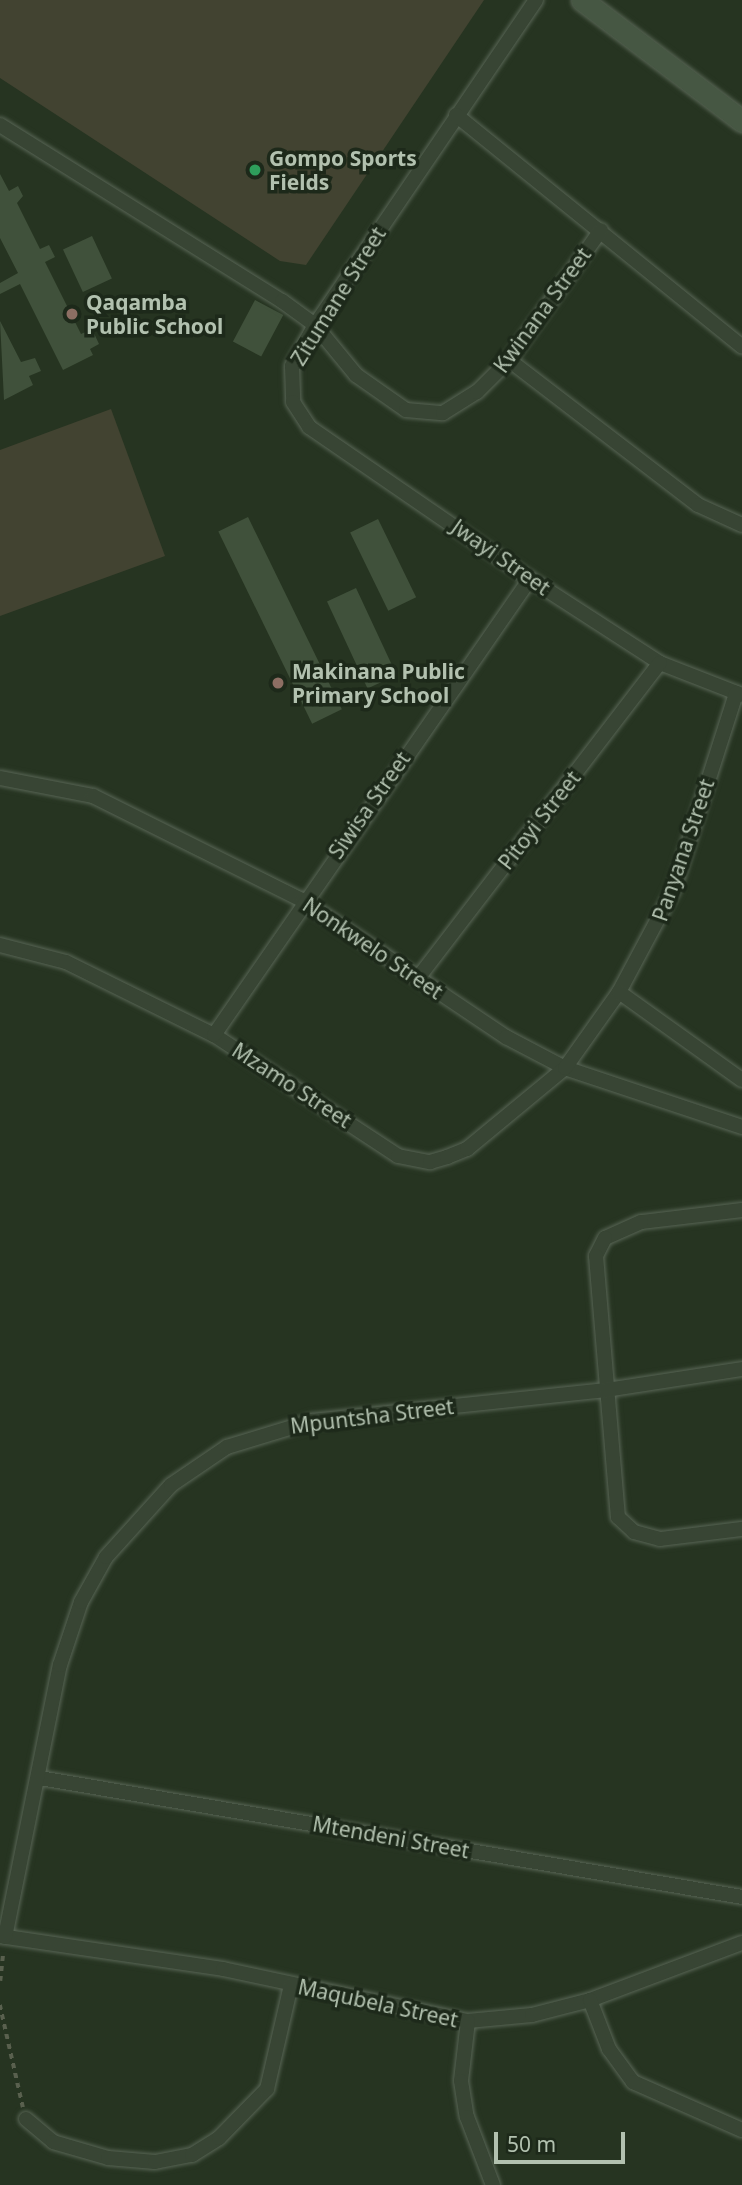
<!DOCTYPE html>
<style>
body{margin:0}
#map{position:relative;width:742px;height:2185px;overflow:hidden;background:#263421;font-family:"Noto Sans",sans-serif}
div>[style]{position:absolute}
.green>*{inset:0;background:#424331}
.building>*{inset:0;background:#40513b;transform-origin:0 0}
.path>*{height:3.5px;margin-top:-1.75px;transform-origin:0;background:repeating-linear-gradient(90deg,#59604e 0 5px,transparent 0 10px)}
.roads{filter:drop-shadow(0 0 2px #586555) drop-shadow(0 0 2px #586555)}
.street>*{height:14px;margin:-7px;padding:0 7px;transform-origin:7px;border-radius:7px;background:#384534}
.secondary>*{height:21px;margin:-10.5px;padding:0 10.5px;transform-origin:10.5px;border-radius:10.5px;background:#465743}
.dots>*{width:19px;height:19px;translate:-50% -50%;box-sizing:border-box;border:4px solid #1d291a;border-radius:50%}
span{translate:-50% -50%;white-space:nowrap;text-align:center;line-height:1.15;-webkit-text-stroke:7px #1d291a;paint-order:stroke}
.poi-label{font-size:21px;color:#b2c1af;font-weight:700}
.left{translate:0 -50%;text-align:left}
.street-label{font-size:21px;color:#b2c1af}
.scale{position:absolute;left:494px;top:2132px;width:131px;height:32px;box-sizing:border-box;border:4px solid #b2c1af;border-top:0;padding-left:9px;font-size:21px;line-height:24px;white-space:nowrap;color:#b2c1af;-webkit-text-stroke:5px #1d291a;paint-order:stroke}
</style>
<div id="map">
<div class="green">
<i style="clip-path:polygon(0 0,484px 0,306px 265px,280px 261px,0 78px)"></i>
<i style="clip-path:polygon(111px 409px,165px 556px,0 616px,0 450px)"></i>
</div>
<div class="building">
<i style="clip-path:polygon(0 174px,9px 191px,18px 186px,23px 196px,17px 203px,40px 249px,49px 245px,55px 257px,45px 262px,81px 334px,92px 329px,99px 344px,90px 349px,93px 355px,63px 370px,20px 284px,0 294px,0 283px,18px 273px,0 238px)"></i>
<i style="left:92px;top:236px;width:47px;height:32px;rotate:65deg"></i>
<i style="left:255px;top:300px;width:32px;height:47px;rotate:28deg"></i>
<i style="clip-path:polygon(0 321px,21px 362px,35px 358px,41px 371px,29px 376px,33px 385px,4px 400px)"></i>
<i style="left:248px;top:517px;width:214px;height:33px;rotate:64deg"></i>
<i style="left:378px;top:519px;width:87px;height:31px;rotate:64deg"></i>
<i style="left:356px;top:588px;width:96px;height:32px;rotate:65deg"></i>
</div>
<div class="path">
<i style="left:0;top:1981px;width:29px;rotate:-84deg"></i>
<i style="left:0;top:2005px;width:105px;rotate:77.3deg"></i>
</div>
<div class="roads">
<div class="street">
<i style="left:536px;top:0;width:393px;rotate:124.2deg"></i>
<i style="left:315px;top:325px;width:47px;rotate:119.3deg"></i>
<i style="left:292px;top:366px;width:36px;rotate:88deg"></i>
<i style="left:293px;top:402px;width:30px;rotate:57deg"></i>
<i style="left:309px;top:427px;width:268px;rotate:34.5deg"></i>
<i style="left:530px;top:579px;width:155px;rotate:32.9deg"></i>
<i style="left:660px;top:663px;width:88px;rotate:21.3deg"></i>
<i style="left:456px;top:115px;width:368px;rotate:39deg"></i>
<i style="left:0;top:125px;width:332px;rotate:32deg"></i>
<i style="left:282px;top:301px;width:41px;rotate:36deg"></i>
<i style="left:315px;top:325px;width:65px;rotate:50.6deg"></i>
<i style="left:356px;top:375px;width:61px;rotate:35deg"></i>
<i style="left:406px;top:410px;width:37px;rotate:5deg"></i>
<i style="left:443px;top:413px;width:40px;rotate:-32deg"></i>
<i style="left:477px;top:392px;width:45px;rotate:-45deg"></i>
<i style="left:509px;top:360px;width:159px;rotate:-54.7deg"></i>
<i style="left:509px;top:360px;width:238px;rotate:37.5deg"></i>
<i style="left:698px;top:505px;width:48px;rotate:24.4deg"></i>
<i style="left:0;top:778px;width:95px;rotate:11deg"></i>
<i style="left:93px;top:796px;width:233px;rotate:26.5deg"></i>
<i style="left:302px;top:900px;width:246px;rotate:33.9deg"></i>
<i style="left:506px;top:1037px;width:67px;rotate:27.7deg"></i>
<i style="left:565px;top:1068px;width:187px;rotate:18.4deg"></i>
<i style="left:0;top:945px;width:68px;rotate:14.4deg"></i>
<i style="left:66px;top:962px;width:165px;rotate:26.3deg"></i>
<i style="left:214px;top:1035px;width:220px;rotate:33.3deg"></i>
<i style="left:398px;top:1156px;width:33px;rotate:11deg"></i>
<i style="left:430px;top:1162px;width:18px;rotate:-16deg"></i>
<i style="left:447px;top:1157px;width:22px;rotate:-22deg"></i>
<i style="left:467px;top:1149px;width:127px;rotate:-39.6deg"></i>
<i style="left:565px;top:1068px;width:93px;rotate:-54.6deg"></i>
<i style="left:619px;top:992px;width:115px;rotate:-61.9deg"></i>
<i style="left:673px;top:891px;width:208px;rotate:-72.3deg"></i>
<i style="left:418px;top:978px;width:397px;rotate:-52.5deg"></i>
<i style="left:619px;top:992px;width:151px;rotate:35.6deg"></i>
<i style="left:214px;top:1035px;width:555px;rotate:-55.28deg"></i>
<i style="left:742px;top:1210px;width:102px;rotate:173.2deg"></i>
<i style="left:641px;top:1222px;width:39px;rotate:156deg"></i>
<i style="left:605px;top:1238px;width:20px;rotate:117deg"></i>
<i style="left:596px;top:1256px;width:262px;rotate:85.2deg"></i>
<i style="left:618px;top:1517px;width:22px;rotate:43deg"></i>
<i style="left:634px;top:1532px;width:27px;rotate:15deg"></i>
<i style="left:660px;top:1539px;width:83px;rotate:-7deg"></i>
<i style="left:40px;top:1778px;width:712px;rotate:9.62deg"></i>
<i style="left:0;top:1936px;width:225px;rotate:8.4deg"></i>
<i style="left:223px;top:1969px;width:250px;rotate:12deg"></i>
<i style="left:468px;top:2021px;width:64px;rotate:-5.4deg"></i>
<i style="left:532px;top:2015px;width:60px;rotate:-14.5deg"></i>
<i style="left:590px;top:2000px;width:162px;rotate:-20.6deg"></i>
<i style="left:5px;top:1937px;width:278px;rotate:-78.6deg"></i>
<i style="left:60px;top:1665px;width:66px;rotate:-71.6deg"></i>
<i style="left:81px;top:1602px;width:51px;rotate:-60.9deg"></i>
<i style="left:106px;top:1557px;width:97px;rotate:-47.9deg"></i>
<i style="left:171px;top:1485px;width:68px;rotate:-34.2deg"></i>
<i style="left:227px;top:1447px;width:89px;rotate:-17deg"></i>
<i style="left:312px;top:1421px;width:296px;rotate:-6deg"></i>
<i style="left:606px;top:1390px;width:138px;rotate:-8.8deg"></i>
<i style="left:590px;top:2000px;width:53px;rotate:68.8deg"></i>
<i style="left:609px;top:2049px;width:41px;rotate:54deg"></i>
<i style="left:633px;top:2082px;width:119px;rotate:23.8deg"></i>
<i style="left:468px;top:2021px;width:60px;rotate:96.7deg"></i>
<i style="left:461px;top:2081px;width:36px;rotate:81deg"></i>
<i style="left:467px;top:2117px;width:73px;rotate:69.1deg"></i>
<i style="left:26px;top:2119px;width:35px;rotate:40deg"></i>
<i style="left:53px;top:2142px;width:57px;rotate:16.2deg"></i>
<i style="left:108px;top:2158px;width:47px;rotate:4.9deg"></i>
<i style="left:155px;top:2162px;width:38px;rotate:-11deg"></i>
<i style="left:192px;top:2155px;width:32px;rotate:-32deg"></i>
<i style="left:219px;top:2138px;width:69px;rotate:-45.6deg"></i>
<i style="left:267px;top:2089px;width:107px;rotate:-77deg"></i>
</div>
<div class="secondary">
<i style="left:582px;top:0;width:201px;rotate:37.1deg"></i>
</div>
</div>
<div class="dots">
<i style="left:255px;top:170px;background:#2e9e5b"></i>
<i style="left:72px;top:314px;background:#8d6e63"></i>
<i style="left:278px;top:683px;background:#8d6e63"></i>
</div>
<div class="poi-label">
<span class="left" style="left:269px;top:170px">Gompo Sports<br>Fields</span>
<span class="left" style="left:86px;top:314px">Qaqamba<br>Public School</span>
<span class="left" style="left:292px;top:683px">Makinana Public<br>Primary School</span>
</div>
<div class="street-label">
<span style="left:338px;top:296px;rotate:-58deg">Zitumane Street</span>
<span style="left:542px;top:310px;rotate:-54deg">Kwinana Street</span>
<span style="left:501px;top:557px;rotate:35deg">Jwayi Street</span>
<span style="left:369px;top:805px;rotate:-55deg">Siwisa Street</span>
<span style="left:539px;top:820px;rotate:-52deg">Pitoyi Street</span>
<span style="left:683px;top:850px;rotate:-71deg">Panyana Street</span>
<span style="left:373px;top:948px;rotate:34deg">Nonkwelo Street</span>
<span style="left:292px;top:1085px;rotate:33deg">Mzamo Street</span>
<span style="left:372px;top:1416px;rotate:-7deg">Mpuntsha Street</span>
<span style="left:391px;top:1837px;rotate:10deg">Mtendeni Street</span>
<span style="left:378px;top:2003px;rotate:12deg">Maqubela Street</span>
</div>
<div class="scale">50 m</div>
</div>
